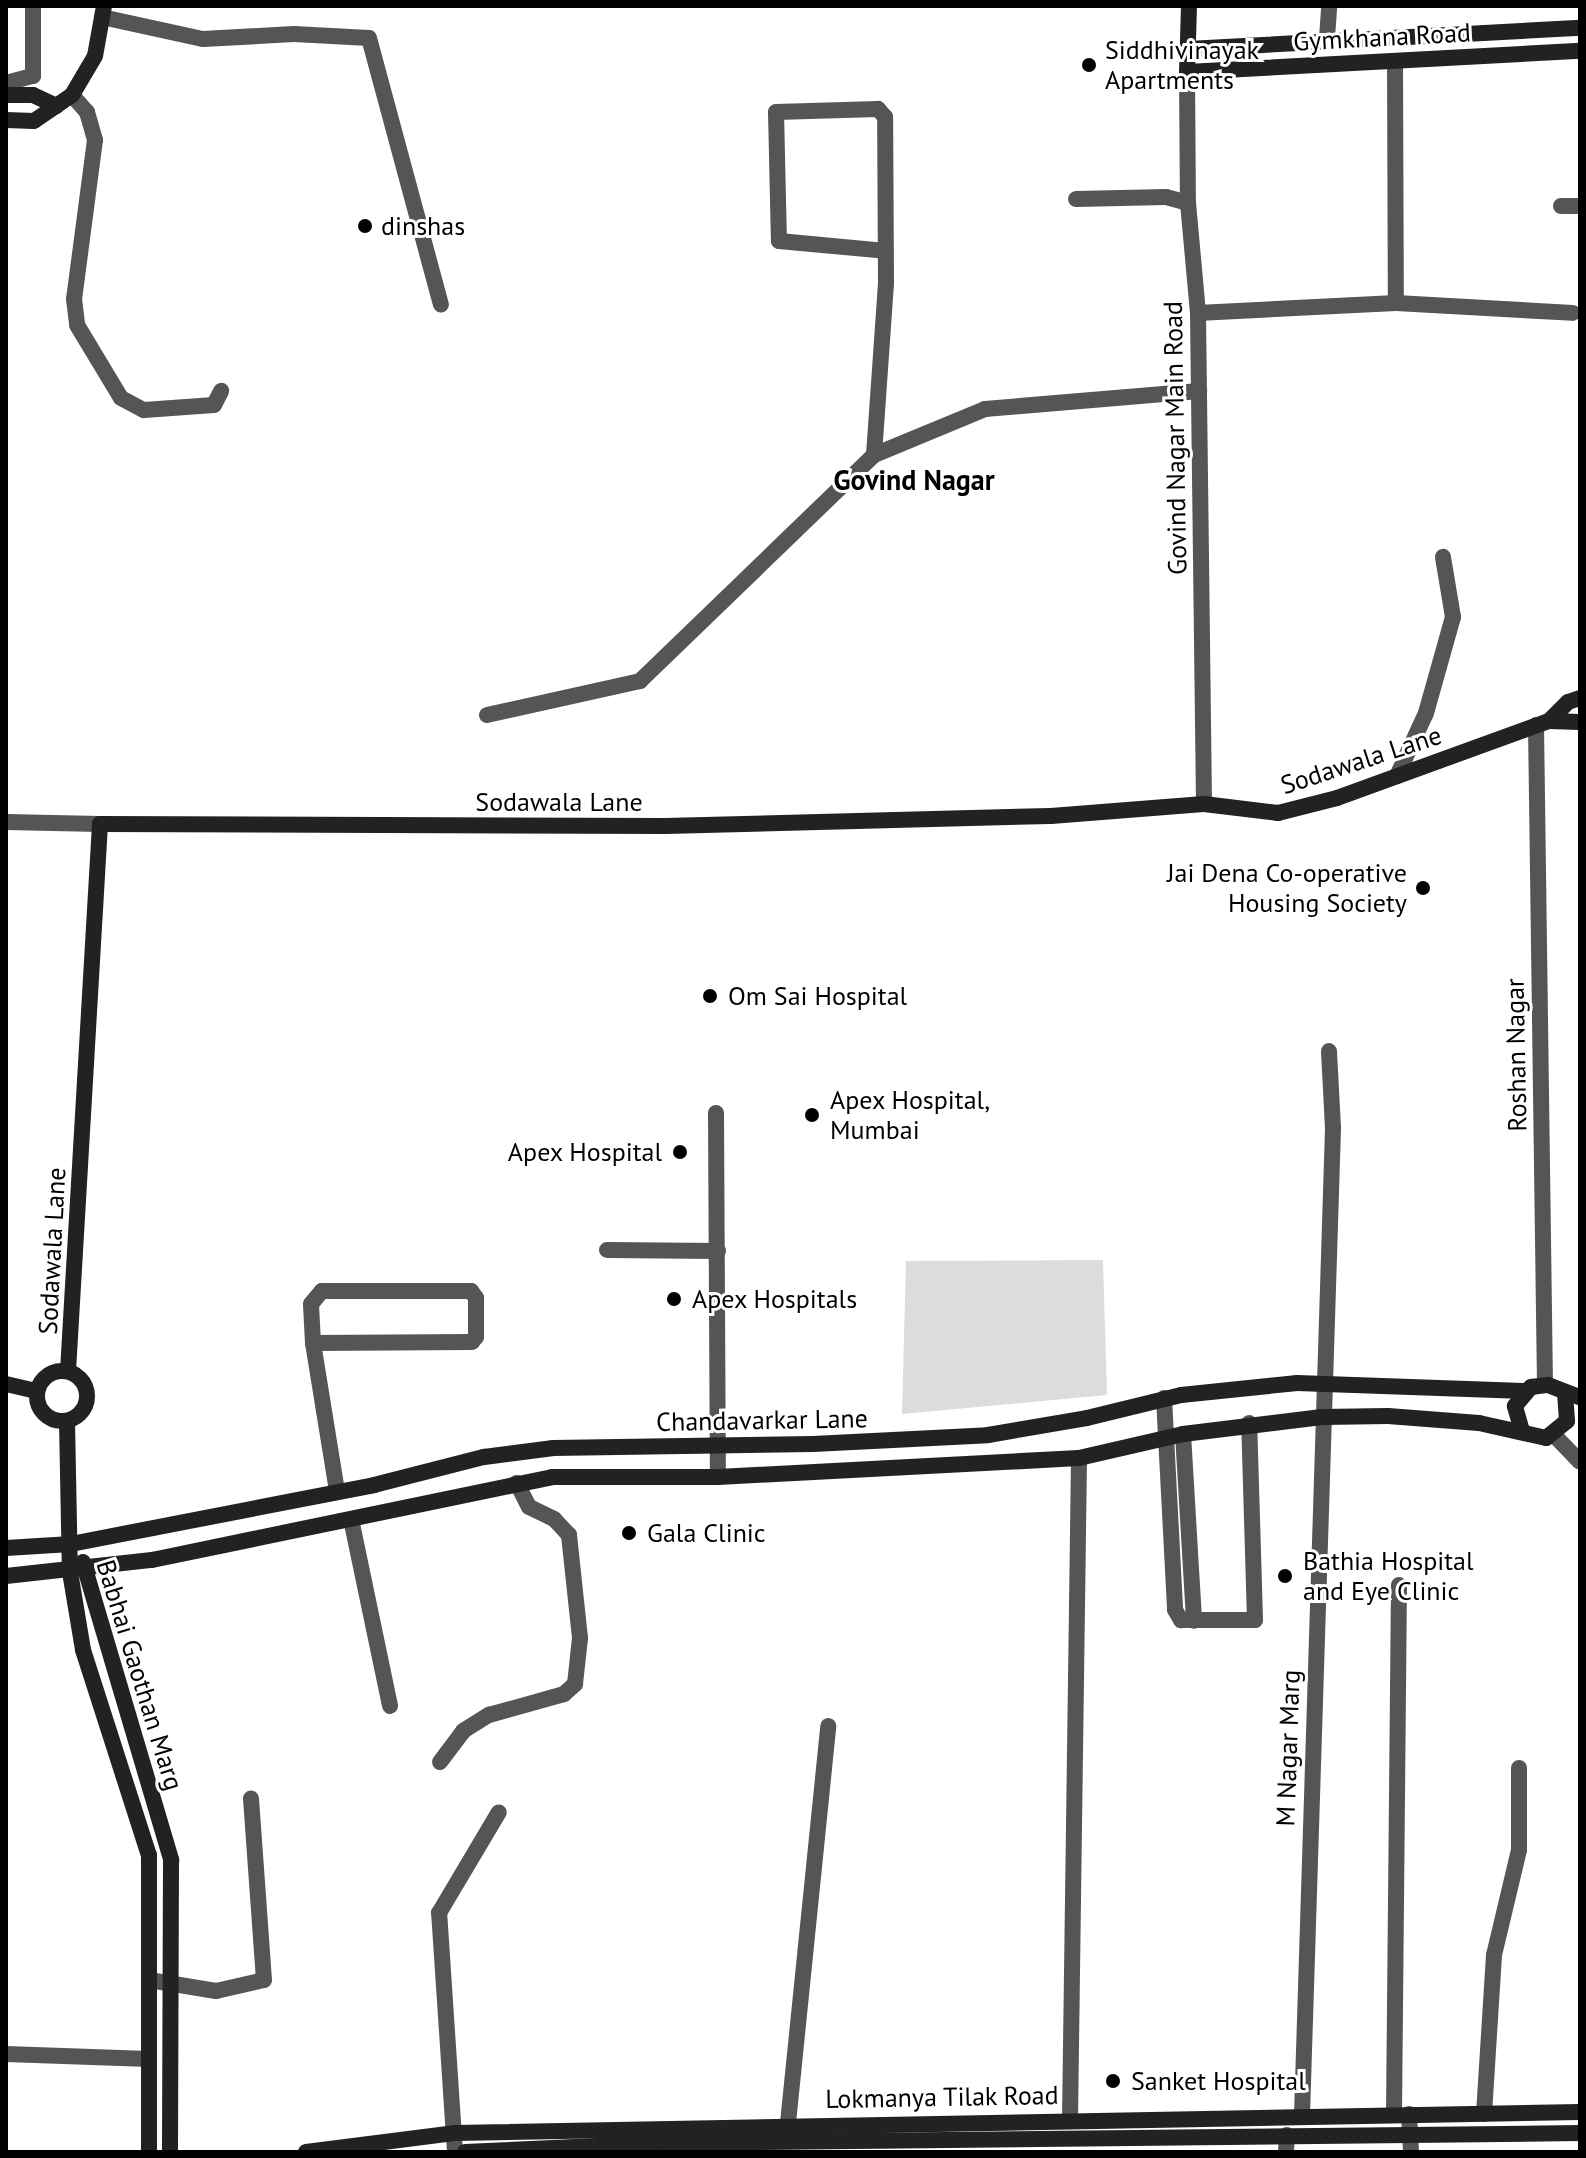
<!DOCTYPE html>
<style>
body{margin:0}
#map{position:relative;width:1586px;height:2158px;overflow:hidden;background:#fff;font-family:"PT Sans",sans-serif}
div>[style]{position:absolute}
.green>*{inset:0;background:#dcdcdc}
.street>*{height:16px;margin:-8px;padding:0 8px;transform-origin:8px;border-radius:8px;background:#555}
.secondary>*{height:16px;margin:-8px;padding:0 8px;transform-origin:8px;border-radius:8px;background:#222}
.secondary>.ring{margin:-8px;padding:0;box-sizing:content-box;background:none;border:16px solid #222;border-radius:50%}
.dots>*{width:22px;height:22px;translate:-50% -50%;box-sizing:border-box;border:4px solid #fff;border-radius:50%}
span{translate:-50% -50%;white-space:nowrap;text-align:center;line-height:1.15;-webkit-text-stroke:6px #fff;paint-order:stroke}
.street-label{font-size:26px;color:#000}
.poi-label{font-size:26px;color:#000}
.left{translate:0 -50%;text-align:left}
.right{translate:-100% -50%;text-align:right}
.neighbourhood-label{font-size:28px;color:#000;font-weight:700}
.frame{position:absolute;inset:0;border:8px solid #000;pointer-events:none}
</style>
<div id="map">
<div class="green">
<i style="clip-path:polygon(1103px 1260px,1107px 1395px,902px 1414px,906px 1261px)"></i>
</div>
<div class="street">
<i style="left:102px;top:17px;width:103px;rotate:12.3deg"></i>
<i style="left:203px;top:39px;width:91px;rotate:-3.1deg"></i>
<i style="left:294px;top:34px;width:75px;rotate:3.1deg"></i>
<i style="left:369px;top:38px;width:276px;rotate:74.9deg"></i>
<i style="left:1327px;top:38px;width:32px;rotate:-86deg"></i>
<i style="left:1395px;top:61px;width:242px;rotate:89.8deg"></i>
<i style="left:1396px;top:303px;width:177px;rotate:3.2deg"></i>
<i style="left:1187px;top:72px;width:131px;rotate:89.6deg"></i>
<i style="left:1188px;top:203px;width:110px;rotate:84.8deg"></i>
<i style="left:1198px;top:313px;width:491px;rotate:89.3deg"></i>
<i style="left:6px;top:83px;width:28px;rotate:-15deg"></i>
<i style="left:33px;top:76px;width:70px;rotate:-90deg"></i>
<i style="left:72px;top:95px;width:23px;rotate:49deg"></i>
<i style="left:87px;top:112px;width:29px;rotate:74deg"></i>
<i style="left:95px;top:140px;width:160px;rotate:97.5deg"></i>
<i style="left:74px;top:299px;width:26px;rotate:83deg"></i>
<i style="left:77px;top:325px;width:85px;rotate:58.9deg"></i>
<i style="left:121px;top:398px;width:26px;rotate:28deg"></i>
<i style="left:144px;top:410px;width:70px;rotate:-4.1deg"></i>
<i style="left:214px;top:405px;width:16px;rotate:-63deg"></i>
<i style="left:1076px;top:199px;width:90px;rotate:-1.3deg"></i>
<i style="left:1166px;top:197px;width:23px;rotate:15deg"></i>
<i style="left:1561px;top:206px;width:19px"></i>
<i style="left:1198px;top:313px;width:198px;rotate:-2.9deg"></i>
<i style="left:874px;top:455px;width:172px;rotate:-86deg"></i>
<i style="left:886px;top:283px;width:166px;rotate:-90.3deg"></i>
<i style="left:885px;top:117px;width:11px;rotate:-131deg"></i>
<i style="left:878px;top:109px;width:102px;rotate:178.3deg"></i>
<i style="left:776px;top:112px;width:129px;rotate:88.7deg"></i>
<i style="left:779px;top:241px;width:107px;rotate:5.3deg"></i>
<i style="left:487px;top:715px;width:157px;rotate:-12.5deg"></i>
<i style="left:640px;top:681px;width:325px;rotate:-44deg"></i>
<i style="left:874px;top:455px;width:120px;rotate:-22.5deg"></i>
<i style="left:985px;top:409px;width:215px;rotate:-4.8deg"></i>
<i style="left:1536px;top:725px;width:660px;rotate:89.22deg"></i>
<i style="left:1397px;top:776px;width:69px;rotate:-65.3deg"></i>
<i style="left:1426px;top:713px;width:100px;rotate:-74.3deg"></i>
<i style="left:1453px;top:617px;width:61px;rotate:-99.5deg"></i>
<i style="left:6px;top:822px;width:94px;rotate:1.2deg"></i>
<i style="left:716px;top:1113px;width:364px;rotate:89.7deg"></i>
<i style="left:607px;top:1250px;width:111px;rotate:0.5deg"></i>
<i style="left:313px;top:1343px;width:39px;rotate:-93deg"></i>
<i style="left:311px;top:1304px;width:17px;rotate:-50deg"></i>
<i style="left:322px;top:1291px;width:149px"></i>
<i style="left:471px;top:1291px;width:9px;rotate:54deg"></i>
<i style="left:476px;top:1298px;width:39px;rotate:90deg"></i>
<i style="left:476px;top:1337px;width:6px;rotate:129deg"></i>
<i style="left:472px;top:1342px;width:159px;rotate:179.6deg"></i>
<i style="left:313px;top:1343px;width:151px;rotate:80.8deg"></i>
<i style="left:1164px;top:1398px;width:212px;rotate:87deg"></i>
<i style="left:1175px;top:1610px;width:12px;rotate:59deg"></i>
<i style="left:1181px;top:1620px;width:74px"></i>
<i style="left:1255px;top:1620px;width:197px;rotate:-91.7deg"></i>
<i style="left:1183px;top:1434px;width:187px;rotate:86.6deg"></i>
<i style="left:1554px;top:1435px;width:37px;rotate:46deg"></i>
<i style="left:351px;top:1519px;width:191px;rotate:78.2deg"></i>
<i style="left:440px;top:1762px;width:39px;rotate:-53deg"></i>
<i style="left:463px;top:1731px;width:31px;rotate:-32deg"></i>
<i style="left:489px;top:1715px;width:78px;rotate:-15.6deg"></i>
<i style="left:564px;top:1694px;width:15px;rotate:-42deg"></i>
<i style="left:575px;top:1684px;width:46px;rotate:-83.8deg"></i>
<i style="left:580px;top:1638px;width:104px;rotate:-96.1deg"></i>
<i style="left:569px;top:1535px;width:22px;rotate:-133deg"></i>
<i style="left:554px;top:1519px;width:28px;rotate:-154deg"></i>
<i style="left:529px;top:1507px;width:27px;rotate:-117deg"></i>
<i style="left:149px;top:1980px;width:68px;rotate:9.3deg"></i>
<i style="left:216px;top:1991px;width:49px;rotate:-12.9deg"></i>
<i style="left:264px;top:1980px;width:182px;rotate:-94.1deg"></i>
<i style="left:6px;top:2054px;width:143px;rotate:2deg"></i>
<i style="left:1394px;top:2114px;width:529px;rotate:-89.46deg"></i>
<i style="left:1409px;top:2114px;width:38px;rotate:87deg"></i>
<i style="left:1484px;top:2114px;width:159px;rotate:-86.4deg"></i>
<i style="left:1494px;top:1955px;width:108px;rotate:-76.6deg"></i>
<i style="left:1519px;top:1850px;width:82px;rotate:-90deg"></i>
<i style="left:1302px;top:2115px;width:987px;rotate:-88.2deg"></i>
<i style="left:1333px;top:1128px;width:77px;rotate:-93deg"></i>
<i style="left:1070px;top:2120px;width:662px;rotate:-89.22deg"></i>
<i style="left:788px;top:2123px;width:399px;rotate:-84.2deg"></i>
<i style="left:455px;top:2152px;width:240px;rotate:-93.8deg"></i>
<i style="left:439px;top:1913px;width:117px;rotate:-59.3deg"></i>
<i style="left:1286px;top:2152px;width:17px;rotate:-87deg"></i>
</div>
<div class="secondary">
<i style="left:1189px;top:6px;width:66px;rotate:91.7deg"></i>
<i style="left:1187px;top:72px;width:394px;rotate:-3.1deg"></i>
<i style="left:1188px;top:49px;width:393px;rotate:-3.1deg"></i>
<i style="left:6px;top:95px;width:27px"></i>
<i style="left:33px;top:95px;width:26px;rotate:25deg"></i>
<i style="left:6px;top:120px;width:28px;rotate:2deg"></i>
<i style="left:34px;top:121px;width:46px;rotate:-34.4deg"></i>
<i style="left:72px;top:95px;width:45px;rotate:-59.5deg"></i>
<i style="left:95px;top:56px;width:51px;rotate:-79.8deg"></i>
<i style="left:1549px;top:721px;width:31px;rotate:2deg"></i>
<i class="ring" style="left:37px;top:1371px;width:34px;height:34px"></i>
<i style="left:68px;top:1371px;width:548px;rotate:-86.65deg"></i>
<i style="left:100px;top:824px;width:565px;rotate:0.2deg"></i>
<i style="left:665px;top:826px;width:386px;rotate:-1.5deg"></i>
<i style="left:1051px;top:816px;width:153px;rotate:-4.5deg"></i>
<i style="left:1204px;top:804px;width:75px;rotate:6.9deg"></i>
<i style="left:1278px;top:813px;width:61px;rotate:-14.3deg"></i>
<i style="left:1337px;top:798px;width:226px;rotate:-20deg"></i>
<i style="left:1549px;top:721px;width:27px;rotate:-45deg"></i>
<i style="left:1568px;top:702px;width:13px;rotate:-18deg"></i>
<i style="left:6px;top:1384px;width:31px;rotate:13deg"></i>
<i style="left:67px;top:1421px;width:151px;rotate:88.9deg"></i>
<i style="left:70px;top:1572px;width:79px;rotate:80.5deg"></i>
<i style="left:83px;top:1650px;width:215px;rotate:72.2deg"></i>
<i style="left:149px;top:1855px;width:297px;rotate:90deg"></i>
<i style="left:1522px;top:1431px;width:26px;rotate:-106deg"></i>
<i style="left:1515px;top:1406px;width:25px;rotate:-50deg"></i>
<i style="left:1531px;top:1387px;width:17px;rotate:-7deg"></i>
<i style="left:1548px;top:1385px;width:34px;rotate:21deg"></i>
<i style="left:6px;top:1548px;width:65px;rotate:-3.5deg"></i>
<i style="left:71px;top:1544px;width:309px;rotate:-11deg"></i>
<i style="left:374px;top:1485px;width:114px;rotate:-14.3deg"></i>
<i style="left:484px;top:1457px;width:70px;rotate:-7.4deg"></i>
<i style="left:553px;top:1448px;width:260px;rotate:-0.9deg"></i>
<i style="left:813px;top:1444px;width:175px;rotate:-2.9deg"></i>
<i style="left:988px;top:1435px;width:100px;rotate:-9.7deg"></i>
<i style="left:1087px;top:1418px;width:97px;rotate:-13.7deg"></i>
<i style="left:1181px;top:1395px;width:117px;rotate:-5.9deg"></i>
<i style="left:1297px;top:1383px;width:227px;rotate:2deg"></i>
<i style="left:83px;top:1562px;width:311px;rotate:73.5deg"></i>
<i style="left:171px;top:1860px;width:292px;rotate:90.2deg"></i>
<i style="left:6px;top:1576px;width:147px;rotate:-6.3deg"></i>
<i style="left:152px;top:1560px;width:409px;rotate:-11.7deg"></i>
<i style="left:552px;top:1477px;width:166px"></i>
<i style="left:718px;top:1477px;width:361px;rotate:-3deg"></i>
<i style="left:1079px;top:1458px;width:107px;rotate:-13deg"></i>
<i style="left:1183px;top:1434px;width:140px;rotate:-7deg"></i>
<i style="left:1322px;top:1417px;width:66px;rotate:-0.9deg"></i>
<i style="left:1388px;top:1416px;width:91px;rotate:4.4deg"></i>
<i style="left:1479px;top:1423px;width:69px;rotate:12.6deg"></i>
<i style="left:1546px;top:1438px;width:27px;rotate:-39deg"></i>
<i style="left:1567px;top:1421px;width:26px;rotate:-94deg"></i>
<i style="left:306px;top:2152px;width:149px;rotate:-7.3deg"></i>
<i style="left:454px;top:2133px;width:1126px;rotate:-1.07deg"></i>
<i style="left:465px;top:2152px;width:198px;rotate:-2.6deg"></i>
<i style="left:663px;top:2143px;width:917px;rotate:-0.62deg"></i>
</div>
<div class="dots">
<i style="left:1089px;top:65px;background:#000"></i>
<i style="left:365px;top:226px;background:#000"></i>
<i style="left:1423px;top:888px;background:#000"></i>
<i style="left:710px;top:996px;background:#000"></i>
<i style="left:812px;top:1115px;background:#000"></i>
<i style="left:680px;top:1152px;background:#000"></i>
<i style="left:674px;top:1299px;background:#000"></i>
<i style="left:629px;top:1533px;background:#000"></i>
<i style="left:1285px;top:1576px;background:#000"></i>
<i style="left:1113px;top:2081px;background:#000"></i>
</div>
<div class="street-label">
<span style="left:1382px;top:37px;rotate:-3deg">Gymkhana Road</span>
<span style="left:1175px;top:438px;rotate:-91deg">Govind Nagar Main Road</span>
<span style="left:1361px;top:760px;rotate:-18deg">Sodawala Lane</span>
<span style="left:559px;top:802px">Sodawala Lane</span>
<span style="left:1516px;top:1055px;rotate:-91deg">Roshan Nagar</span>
<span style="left:52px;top:1251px;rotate:-87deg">Sodawala Lane</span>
<span style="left:762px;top:1420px;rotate:-1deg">Chandavarkar Lane</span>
<span style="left:140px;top:1675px;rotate:73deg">Babhai Gaothan Marg</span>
<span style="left:1288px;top:1748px;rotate:-88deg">M Nagar Marg</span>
<span style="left:942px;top:2097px;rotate:-1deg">Lokmanya Tilak Road</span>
</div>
<div class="poi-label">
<span class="left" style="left:1105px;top:65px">Siddhivinayak<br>Apartments</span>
<span class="left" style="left:381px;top:226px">dinshas</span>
<span class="right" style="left:1407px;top:888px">Jai Dena Co-operative<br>Housing Society</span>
<span class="left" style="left:728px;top:996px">Om Sai Hospital</span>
<span class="left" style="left:830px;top:1115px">Apex Hospital,<br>Mumbai</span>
<span class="right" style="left:662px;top:1152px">Apex Hospital</span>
<span class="left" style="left:692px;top:1299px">Apex Hospitals</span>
<span class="left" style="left:647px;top:1533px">Gala Clinic</span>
<span class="left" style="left:1303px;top:1576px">Bathia Hospital<br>and Eye Clinic</span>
<span class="left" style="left:1131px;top:2081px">Sanket Hospital</span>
</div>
<div class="neighbourhood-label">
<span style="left:914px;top:480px">Govind Nagar</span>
</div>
<div class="frame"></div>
</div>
